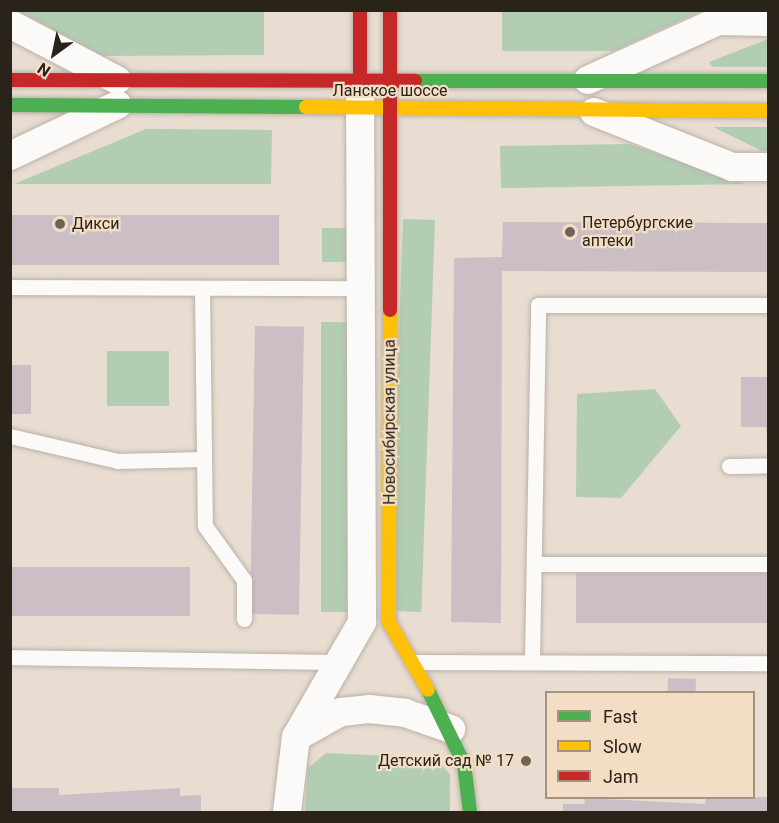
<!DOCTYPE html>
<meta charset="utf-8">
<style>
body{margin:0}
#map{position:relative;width:779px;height:823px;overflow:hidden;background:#e8ddd0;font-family:Roboto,sans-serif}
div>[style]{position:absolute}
.green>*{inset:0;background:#b2cdb2;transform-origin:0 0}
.building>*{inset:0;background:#cbbfc5;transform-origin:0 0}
.roads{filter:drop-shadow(0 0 2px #bab1a7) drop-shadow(0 0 2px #bab1a7)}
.lane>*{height:15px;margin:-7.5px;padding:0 7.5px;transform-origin:7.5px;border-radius:7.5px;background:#fcfaf8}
.street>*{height:28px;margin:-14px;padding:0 14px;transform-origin:14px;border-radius:14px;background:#fcfaf8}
.fast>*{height:14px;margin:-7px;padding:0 7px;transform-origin:7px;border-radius:7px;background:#4caf50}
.slow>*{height:14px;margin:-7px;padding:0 7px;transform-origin:7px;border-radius:7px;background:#ffc107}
.jam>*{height:14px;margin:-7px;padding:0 7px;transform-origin:7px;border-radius:7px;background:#c62828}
.dots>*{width:16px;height:16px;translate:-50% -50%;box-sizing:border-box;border:3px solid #f3dec5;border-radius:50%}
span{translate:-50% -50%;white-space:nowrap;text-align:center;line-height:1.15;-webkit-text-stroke:4.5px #f3dec5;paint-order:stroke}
.street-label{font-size:16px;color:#2a2319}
.poi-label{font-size:16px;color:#2a2319}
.left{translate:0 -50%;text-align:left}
.right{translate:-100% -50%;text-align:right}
.frame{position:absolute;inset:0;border:12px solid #2a2319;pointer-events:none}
.legend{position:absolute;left:545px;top:691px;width:210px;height:108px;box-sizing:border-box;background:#f3dec5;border:2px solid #a39380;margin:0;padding:8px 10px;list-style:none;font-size:18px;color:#2a2319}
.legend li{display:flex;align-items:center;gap:12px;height:30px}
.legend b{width:30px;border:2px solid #a39380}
.north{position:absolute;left:24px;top:24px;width:60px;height:60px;-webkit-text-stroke:4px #f3dec5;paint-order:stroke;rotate:213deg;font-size:16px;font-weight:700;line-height:24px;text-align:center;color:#2a2319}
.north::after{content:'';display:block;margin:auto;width:21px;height:27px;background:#2a2319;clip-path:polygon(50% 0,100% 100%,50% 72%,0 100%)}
</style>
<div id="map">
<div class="green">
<i style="clip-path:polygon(18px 11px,264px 11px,264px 55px,103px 56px)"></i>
<i style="clip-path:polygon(502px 11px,502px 10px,701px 11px,614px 51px,502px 51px)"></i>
<i style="clip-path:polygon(768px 39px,768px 67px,713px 67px,709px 62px)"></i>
<i style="clip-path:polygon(713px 127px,768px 127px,768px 151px,762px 151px)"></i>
<i style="clip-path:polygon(146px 129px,272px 130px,271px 184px,14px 184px)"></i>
<i style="clip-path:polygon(629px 144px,745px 184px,501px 188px,500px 146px)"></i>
<i style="left:403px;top:219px;width:32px;height:392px;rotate:2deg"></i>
<i style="left:322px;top:228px;width:26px;height:34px"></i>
<i style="left:321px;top:322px;width:26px;height:290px"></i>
<i style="left:107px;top:351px;width:62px;height:55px"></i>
<i style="clip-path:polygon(655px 389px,681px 426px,621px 498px,576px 497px,577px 394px)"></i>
<i style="clip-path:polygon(326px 753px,435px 758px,450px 774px,450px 812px,305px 812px,308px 768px)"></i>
</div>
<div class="building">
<i style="left:10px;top:215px;width:269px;height:50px"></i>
<i style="clip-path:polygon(503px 222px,768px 223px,768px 272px,502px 271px,501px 623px,451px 622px,454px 258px,502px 257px)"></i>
<i style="left:255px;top:326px;width:49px;height:288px;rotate:1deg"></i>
<i style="left:10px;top:365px;width:21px;height:49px"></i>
<i style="clip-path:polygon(741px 377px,768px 377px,768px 437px,766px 427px,741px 427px)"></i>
<i style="left:10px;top:567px;width:180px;height:49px"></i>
<i style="left:576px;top:573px;width:192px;height:50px"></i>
<i style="left:668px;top:678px;width:28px;height:14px;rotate:2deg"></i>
<i style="clip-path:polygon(10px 788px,59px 788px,59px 795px,180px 788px,180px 796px,201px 795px,201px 812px,10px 812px)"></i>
<i style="clip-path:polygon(767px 797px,768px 812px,563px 812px,563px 804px,585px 804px,584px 798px,705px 804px,706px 798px)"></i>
</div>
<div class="roads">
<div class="lane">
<i style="left:10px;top:287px;width:350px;rotate:0.2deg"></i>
<i style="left:202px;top:288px;width:238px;rotate:89.3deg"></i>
<i style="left:205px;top:526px;width:67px;rotate:54.2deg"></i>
<i style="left:244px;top:580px;width:39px;rotate:90deg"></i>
<i style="left:10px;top:436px;width:111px;rotate:13deg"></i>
<i style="left:118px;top:461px;width:86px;rotate:-1.3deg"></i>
<i style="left:729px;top:466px;width:39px;rotate:-1deg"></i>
<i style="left:534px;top:564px;width:234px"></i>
<i style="left:10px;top:657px;width:332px;rotate:0.9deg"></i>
<i style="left:532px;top:661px;width:356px;rotate:-89deg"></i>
<i style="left:538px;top:305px;width:230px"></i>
<i style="left:412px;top:662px;width:356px;rotate:0.2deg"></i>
</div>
<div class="street">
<i style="left:10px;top:24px;width:121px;rotate:27.6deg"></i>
<i style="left:588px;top:80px;width:143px;rotate:-24.4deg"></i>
<i style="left:718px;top:21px;width:50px;rotate:1.1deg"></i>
<i style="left:594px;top:112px;width:149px;rotate:21.7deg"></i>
<i style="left:732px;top:167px;width:36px"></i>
<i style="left:10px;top:156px;width:119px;rotate:-25.5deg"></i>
<i style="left:298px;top:736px;width:49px;rotate:-29.2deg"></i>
<i style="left:341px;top:712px;width:28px;rotate:-6deg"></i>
<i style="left:369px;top:709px;width:36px;rotate:6deg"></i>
<i style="left:405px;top:713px;width:49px;rotate:19.2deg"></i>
<i style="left:287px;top:812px;width:76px;rotate:-83.2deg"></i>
<i style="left:296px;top:737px;width:133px;rotate:-60.1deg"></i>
<i style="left:362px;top:622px;width:536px;rotate:-90.21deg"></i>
</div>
<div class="fast">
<i style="left:415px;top:81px;width:353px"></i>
<i style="left:10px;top:105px;width:296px;rotate:0.4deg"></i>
<i style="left:428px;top:690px;width:82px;rotate:64.1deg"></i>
<i style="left:464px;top:764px;width:48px;rotate:82.9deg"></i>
</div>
<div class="slow">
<i style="left:306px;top:107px;width:462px;rotate:0.5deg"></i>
<i style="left:390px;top:310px;width:312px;rotate:90.2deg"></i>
<i style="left:389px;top:622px;width:78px;rotate:60.2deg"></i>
</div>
<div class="jam">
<i style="left:360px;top:10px;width:71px;rotate:90deg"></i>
<i style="left:10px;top:80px;width:405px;rotate:0.1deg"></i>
<i style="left:390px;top:310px;width:300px;rotate:-90deg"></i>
</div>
</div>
<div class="dots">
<i style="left:60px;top:224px;background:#6c6459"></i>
<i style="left:570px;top:232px;background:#6c6459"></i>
<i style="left:526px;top:761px;background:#6c6459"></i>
</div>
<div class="street-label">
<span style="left:390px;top:91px">Ланское шоссе</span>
<span style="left:390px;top:422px;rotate:-90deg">Новосибирская улица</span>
</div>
<div class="poi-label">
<span class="left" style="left:582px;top:232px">Петербургские<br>аптеки</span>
<span class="left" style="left:72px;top:224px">Дикси</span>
<span class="right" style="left:514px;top:761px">Детский сад № 17</span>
</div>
<div class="frame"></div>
<ul class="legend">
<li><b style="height:8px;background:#4caf50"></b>Fast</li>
<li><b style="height:8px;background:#ffc107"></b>Slow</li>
<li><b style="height:8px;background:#c62828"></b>Jam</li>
</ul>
<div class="north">N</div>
</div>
